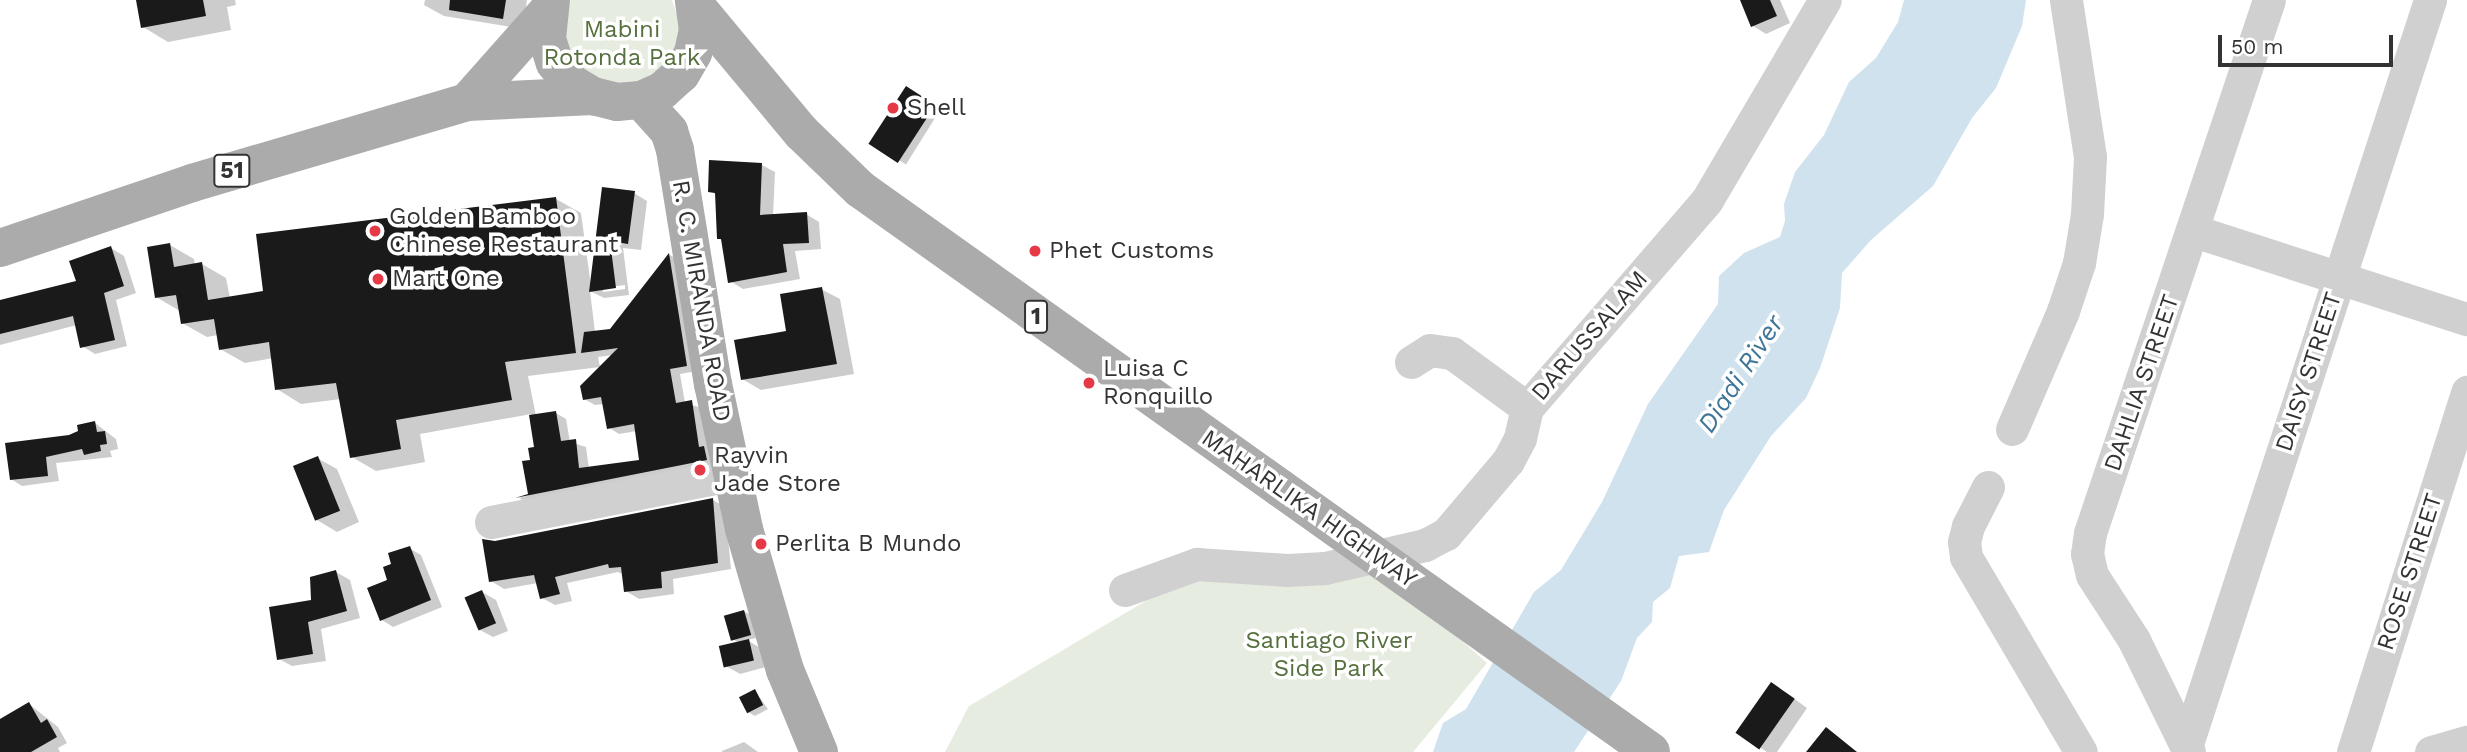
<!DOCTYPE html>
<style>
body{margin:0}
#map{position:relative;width:2467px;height:752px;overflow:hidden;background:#fff;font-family:"Work Sans",sans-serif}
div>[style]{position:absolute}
.green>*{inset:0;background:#e6ecdf}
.water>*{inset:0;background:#cfe2ee}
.shadow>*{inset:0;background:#0003;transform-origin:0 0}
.building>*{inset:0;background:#1a1a1a;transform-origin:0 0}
.minor>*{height:33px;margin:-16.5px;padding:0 16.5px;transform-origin:16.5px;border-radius:16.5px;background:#d0d0d0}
.major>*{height:38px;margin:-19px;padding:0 19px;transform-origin:19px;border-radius:19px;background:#ababab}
.major-bridge>*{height:38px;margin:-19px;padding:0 19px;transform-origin:19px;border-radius:19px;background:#ababab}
.dots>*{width:19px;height:19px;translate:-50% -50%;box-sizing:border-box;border:4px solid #fff;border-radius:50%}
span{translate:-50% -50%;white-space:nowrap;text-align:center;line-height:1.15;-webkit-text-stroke:7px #fff;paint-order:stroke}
.shield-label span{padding:2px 5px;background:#fff;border:2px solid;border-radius:5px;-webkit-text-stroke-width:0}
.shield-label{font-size:23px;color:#333;font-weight:700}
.park-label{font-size:24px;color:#56703f}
.poi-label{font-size:24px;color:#333}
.left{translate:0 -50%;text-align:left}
.street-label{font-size:24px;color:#333}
.water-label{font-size:26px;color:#3f7597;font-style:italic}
.scale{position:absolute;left:2218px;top:35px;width:175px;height:32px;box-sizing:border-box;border:4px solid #333;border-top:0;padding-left:9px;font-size:21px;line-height:24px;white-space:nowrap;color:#333;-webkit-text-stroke:5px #fff;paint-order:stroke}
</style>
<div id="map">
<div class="green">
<i style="clip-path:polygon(571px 0,672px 0,680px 25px,678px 47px,669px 65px,646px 84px,601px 85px,569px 56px,564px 19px)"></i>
<i style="clip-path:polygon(1367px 556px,1487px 663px,1413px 752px,945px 752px,969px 706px,1213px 561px)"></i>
</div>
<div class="water">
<i style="clip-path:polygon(1904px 0,2026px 0,2022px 26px,1996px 88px,1972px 118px,1933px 186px,1871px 240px,1842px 273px,1840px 308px,1820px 368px,1806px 398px,1771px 436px,1724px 510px,1709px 552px,1679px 556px,1670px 588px,1653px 602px,1652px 622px,1637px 638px,1621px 681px,1574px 752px,1433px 752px,1443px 723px,1466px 709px,1534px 592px,1561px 570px,1602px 502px,1648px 404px,1718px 304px,1719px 276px,1744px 253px,1780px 237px,1785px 221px,1784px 204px,1795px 172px,1824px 135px,1849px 82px,1876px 58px,1898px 22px)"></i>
</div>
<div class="shadow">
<i style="clip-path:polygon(138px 0,235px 0,236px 5px,227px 7px,231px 30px,168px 42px,143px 27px)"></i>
<i style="clip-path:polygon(425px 0,527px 0,523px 29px,444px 16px,424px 5px)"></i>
<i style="clip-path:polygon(1741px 0,1780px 0,1790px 23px,1766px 34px,1753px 26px)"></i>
<i style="left:906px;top:89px;width:40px;height:64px;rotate:32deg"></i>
<i style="clip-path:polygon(762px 165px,775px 172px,773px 216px,806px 214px,819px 222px,821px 249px,795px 251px,800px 279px,743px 289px,730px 281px,723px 241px,718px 238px,717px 195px,710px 191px)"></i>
<i style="clip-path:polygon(evenodd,603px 189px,634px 193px,647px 201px,641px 250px,623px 248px,629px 295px,604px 298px,590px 291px,595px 332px,611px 330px,670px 255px,680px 261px,697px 371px,680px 374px,685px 403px,702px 408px,717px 466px,527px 503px,519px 498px,530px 495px,524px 463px,532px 462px,536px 449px,531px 414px,420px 434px,425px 462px,376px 471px,352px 457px,341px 399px,301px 404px,277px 389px,273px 358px,245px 363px,220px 349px,218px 335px,207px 337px,182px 323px,180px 311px,156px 297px,170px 245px,194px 259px,195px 265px,202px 264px,226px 278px,230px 298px,265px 292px,556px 199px,581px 213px,591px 286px,603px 189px,625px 285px,625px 289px,603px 292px,603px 288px,625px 285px,603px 189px,613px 355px,584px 399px,595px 405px,604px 404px,608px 427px,619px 434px,637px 431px,641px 462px,589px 469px,586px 447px,570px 442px,566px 419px,556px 413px,536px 416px,528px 376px,600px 367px,598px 357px,613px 355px)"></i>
<i style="clip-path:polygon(111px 248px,124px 256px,136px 293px,116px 300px,127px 346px,95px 354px,82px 346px,77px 325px,0 345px,0 303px,78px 282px)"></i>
<i style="clip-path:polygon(821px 289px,840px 299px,854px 374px,761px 390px,742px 379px,788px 333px)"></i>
<i style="clip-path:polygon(95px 423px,116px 439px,118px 449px,110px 451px,112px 457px,56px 463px,59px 481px,22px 486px,11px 479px)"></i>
<i style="clip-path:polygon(317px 458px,337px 469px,359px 522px,337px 532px,317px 520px)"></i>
<i style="clip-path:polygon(713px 500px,725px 507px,731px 569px,673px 579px,674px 594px,639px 599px,626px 591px,624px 575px,618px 572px,567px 583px,572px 601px,555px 605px,542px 598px,538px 583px,504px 589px,491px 581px,495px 543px)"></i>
<i style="clip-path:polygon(409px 548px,421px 555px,442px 607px,393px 627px,382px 620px,389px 581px,393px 565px)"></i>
<i style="clip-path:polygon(336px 572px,350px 580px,360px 618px,321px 629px,326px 661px,292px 666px,279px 659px)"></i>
<i style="clip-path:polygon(482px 592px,496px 600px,508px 631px,493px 637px,480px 630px)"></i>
<i style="clip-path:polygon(744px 611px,750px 615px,756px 638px,747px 640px,762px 649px,766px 667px,740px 674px,726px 666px,740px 643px,732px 639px)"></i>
<i style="clip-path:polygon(755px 691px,768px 709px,755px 716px,748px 712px)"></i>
<i style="clip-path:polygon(1785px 692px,1807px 708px,1777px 752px,1767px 752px,1738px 733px)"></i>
<i style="clip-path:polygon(29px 704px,58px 727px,67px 743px,58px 748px,60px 752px,0 752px,0 720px)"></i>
<i style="clip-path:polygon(744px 742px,758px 752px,722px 752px,722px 751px)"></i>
</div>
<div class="building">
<i style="clip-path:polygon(136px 0,203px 0,206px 16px,141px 28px)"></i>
<i style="clip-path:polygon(450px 0,506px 0,503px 19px,449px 10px)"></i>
<i style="clip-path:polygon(1740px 0,1770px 0,1777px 16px,1751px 27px)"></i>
<i style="left:906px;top:86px;width:35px;height:69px;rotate:33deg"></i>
<i style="clip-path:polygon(709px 160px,762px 163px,760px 215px,807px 212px,809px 243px,783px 244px,787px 272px,728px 283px,721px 239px,717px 239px,715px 193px,708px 192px)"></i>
<i style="clip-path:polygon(602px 187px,635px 191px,628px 244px,610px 241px,616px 288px,589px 292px)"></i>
<i style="clip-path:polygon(556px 197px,576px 353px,505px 362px,512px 400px,396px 420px,401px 449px,350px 458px,336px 383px,275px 390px,269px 342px,219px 350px,214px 319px,181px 324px,176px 295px,155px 298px,147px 247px,170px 243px,174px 267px,202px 262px,208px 300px,263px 291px,256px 234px)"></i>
<i style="clip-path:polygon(111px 246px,124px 286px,104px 293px,115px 340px,80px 348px,73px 316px,0 334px,0 300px,76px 281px,69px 261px)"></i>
<i style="clip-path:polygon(669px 253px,687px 366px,670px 369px,676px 403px,692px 400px,699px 447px,704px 446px,707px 460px,515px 498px,528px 494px,522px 461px,530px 460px,528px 448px,534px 447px,529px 415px,556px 411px,561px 441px,576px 439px,579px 468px,639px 460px,634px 424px,607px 429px,601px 397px,583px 400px,580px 386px,618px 348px,581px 353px,584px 332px,610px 329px)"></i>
<i style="clip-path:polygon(822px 287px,837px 364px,741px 380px,734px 340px,786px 331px,780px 294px)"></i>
<i style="clip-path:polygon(95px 421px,97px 432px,105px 431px,107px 444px,100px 445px,101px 451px,84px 455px,82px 449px,46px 457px,48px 476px,10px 480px,5px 443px,69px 435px,78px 431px,77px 425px)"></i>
<i style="left:318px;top:456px;width:59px;height:27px;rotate:68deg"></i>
<i style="clip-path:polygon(713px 498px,718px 563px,661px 572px,662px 588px,624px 592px,621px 567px,609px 568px,608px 564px,555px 577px,560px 594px,540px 599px,534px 575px,489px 582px,482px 539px,495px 541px)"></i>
<i style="clip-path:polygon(410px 546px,431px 600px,380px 621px,367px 588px,387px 580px,383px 567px,391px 564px,388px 553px)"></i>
<i style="clip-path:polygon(336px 570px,347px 611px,308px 622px,313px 654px,277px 660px,269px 607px,311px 600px,310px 577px)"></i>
<i style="left:482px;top:590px;width:36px;height:19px;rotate:67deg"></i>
<i style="left:744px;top:610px;width:26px;height:21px;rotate:74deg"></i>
<i style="left:749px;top:639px;width:22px;height:31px;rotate:77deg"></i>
<i style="left:1771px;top:682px;width:29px;height:62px;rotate:35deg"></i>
<i style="left:755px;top:689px;width:18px;height:18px;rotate:63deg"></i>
<i style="clip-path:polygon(29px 702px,41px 723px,47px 719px,57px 737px,31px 752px,0 752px,0 719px)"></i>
<i style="clip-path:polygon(1826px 727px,1857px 752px,1806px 752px)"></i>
</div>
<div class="minor">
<i style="left:2194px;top:231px;width:287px;rotate:17.9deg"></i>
<i style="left:1411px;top:362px;width:22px;rotate:-32deg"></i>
<i style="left:1430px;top:350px;width:22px;rotate:8deg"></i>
<i style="left:1452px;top:353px;width:93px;rotate:36.3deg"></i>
<i style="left:2012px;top:429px;width:129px;rotate:-66.6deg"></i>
<i style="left:2063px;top:311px;width:51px;rotate:-71.6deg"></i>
<i style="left:2079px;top:263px;width:50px;rotate:-80.7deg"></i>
<i style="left:2087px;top:214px;width:57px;rotate:-87deg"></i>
<i style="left:2090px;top:157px;width:159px;rotate:-98.7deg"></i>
<i style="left:1988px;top:487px;width:44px;rotate:117.1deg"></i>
<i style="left:1968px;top:526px;width:16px;rotate:104deg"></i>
<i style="left:1964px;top:542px;width:15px;rotate:82deg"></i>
<i style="left:1966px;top:557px;width:226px;rotate:59.5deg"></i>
<i style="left:491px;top:522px;width:245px;rotate:-11.1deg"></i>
<i style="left:1125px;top:590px;width:77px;rotate:-19.9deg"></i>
<i style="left:1197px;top:564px;width:90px;rotate:3.8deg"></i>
<i style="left:1287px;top:570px;width:38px;rotate:-3deg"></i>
<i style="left:1325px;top:568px;width:103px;rotate:-13deg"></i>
<i style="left:1425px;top:545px;width:24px;rotate:-28deg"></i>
<i style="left:1446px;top:534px;width:96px;rotate:-49.7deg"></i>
<i style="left:1508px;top:461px;width:26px;rotate:-62deg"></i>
<i style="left:1520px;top:438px;width:31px;rotate:-77deg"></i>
<i style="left:1527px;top:408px;width:275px;rotate:-49.1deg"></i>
<i style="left:1707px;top:200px;width:232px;rotate:-59.5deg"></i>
<i style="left:2187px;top:744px;width:783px;rotate:-71.91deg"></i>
<i style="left:2189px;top:752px;width:125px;rotate:-116.2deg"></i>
<i style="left:2134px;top:640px;width:77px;rotate:-122.9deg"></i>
<i style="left:2092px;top:575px;width:22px;rotate:-103deg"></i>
<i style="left:2087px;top:554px;width:21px;rotate:-82deg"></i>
<i style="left:2090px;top:533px;width:562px;rotate:-71.44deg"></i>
<i style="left:2353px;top:752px;width:378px;rotate:-72.4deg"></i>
<i style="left:2431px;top:752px;width:37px;rotate:-16deg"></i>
</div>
<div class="major">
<i style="left:551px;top:0;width:39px;rotate:96deg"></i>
<i style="left:547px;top:39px;width:25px;rotate:72deg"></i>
<i style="left:555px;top:63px;width:26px;rotate:51deg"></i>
<i style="left:571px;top:83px;width:26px;rotate:31deg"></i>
<i style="left:593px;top:96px;width:25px;rotate:14deg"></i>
<i style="left:617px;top:102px;width:24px;rotate:-5deg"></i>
<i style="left:641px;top:100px;width:24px;rotate:-24deg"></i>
<i style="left:663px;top:90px;width:24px;rotate:-42deg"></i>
<i style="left:681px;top:74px;width:24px;rotate:-60deg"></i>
<i style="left:693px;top:53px;width:24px;rotate:-78deg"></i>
<i style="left:698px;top:30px;width:30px;rotate:-98deg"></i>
<i style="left:696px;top:6px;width:165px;rotate:50.2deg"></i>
<i style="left:802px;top:133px;width:81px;rotate:44deg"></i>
<i style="left:860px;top:189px;width:516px;rotate:35.45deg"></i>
<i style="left:641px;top:100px;width:42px;rotate:47.9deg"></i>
<i style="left:669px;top:131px;width:20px;rotate:72deg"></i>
<i style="left:675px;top:150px;width:237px;rotate:80.8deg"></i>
<i style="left:713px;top:384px;width:148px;rotate:77.9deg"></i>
<i style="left:744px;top:529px;width:147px;rotate:73.8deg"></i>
<i style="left:785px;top:670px;width:89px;rotate:67.5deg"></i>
<i style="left:467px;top:102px;width:119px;rotate:-48.4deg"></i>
<i style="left:0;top:248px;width:203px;rotate:-18.7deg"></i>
<i style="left:192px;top:183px;width:287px;rotate:-16.4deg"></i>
<i style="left:467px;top:102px;width:126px;rotate:-2.7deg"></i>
</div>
<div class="major-bridge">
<i style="left:1280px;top:488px;width:455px;rotate:35.4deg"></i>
</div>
<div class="dots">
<i style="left:893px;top:108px;background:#e63946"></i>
<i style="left:375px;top:231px;background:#e63946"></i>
<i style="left:1035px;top:251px;background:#e63946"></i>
<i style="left:378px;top:279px;background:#e63946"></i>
<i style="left:1089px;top:383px;background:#e63946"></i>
<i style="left:700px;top:470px;background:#e63946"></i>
<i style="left:761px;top:544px;background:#e63946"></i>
</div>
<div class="shield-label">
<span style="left:232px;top:171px">51</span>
<span style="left:1036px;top:317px">1</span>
</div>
<div class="park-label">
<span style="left:622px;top:44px">Mabini<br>Rotonda Park</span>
<span style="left:1329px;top:655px">Santiago River<br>Side Park</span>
</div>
<div class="poi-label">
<span class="left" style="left:907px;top:108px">Shell</span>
<span class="left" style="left:389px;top:231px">Golden Bamboo<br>Chinese Restaurant</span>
<span class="left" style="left:1049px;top:251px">Phet Customs</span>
<span class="left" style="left:392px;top:279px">Mart One</span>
<span class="left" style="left:1103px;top:383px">Luisa C<br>Ronquillo</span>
<span class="left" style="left:714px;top:470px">Rayvin<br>Jade Store</span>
<span class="left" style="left:775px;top:544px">Perlita B Mundo</span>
</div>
<div class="street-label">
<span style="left:701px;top:301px;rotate:80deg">R. C. MIRANDA ROAD</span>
<span style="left:1590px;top:336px;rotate:-49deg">DARUSSALAM</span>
<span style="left:2309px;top:372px;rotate:-72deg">DAISY STREET</span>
<span style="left:2142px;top:383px;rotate:-71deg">DAHLIA STREET</span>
<span style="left:1309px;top:509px;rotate:35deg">MAHARLIKA HIGHWAY</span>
<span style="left:2410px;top:572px;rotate:-72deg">ROSE STREET</span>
</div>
<div class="water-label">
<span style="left:1741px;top:374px;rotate:-57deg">Diadi River</span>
</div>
<div class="scale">50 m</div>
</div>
